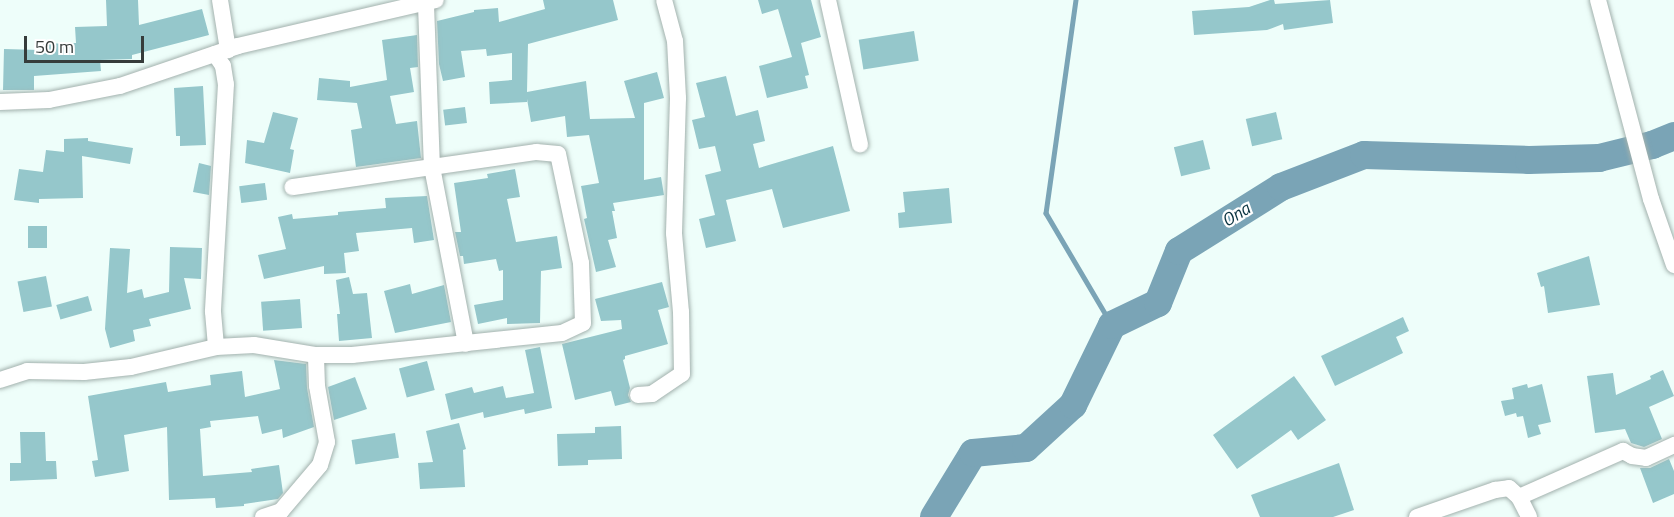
<!DOCTYPE html>
<style>
body{margin:0}
#map{position:relative;width:1674px;height:517px;overflow:hidden;background:#eefefa;font-family:"Titillium Web",sans-serif}
div>[style]{position:absolute}
.stream>*{height:4.5px;margin:-2.25px;padding:0 2.25px;transform-origin:2.25px;border-radius:2.25px;background:#7aa4b6}
.river>*{height:28px;margin:-14px;padding:0 14px;transform-origin:14px;border-radius:14px;background:#7aa4b6}
.building>*{inset:0;background:#95c7cb;transform-origin:0 0}
.roads{filter:drop-shadow(0 0 2px #a2b1ad) drop-shadow(0 0 2px #a2b1ad)}
.minor>*{height:16px;margin:-8px;padding:0 8px;transform-origin:8px;border-radius:8px;background:#fff}
span{translate:-50% -50%;white-space:nowrap;text-align:center;line-height:1.15;-webkit-text-stroke:4.5px #fff;paint-order:stroke}
.water-label{font-size:18px;color:#0a3340;font-style:italic}
.scale{position:absolute;left:24px;top:36px;width:120px;height:27px;box-sizing:border-box;border:3px solid #363c3b;border-top:0;padding-left:8px;font-size:18px;line-height:21px;white-space:nowrap;color:#363c3b;-webkit-text-stroke:4px #fff;paint-order:stroke}
</style>
<div id="map">
<div class="stream">
<i style="left:1076px;top:0;width:215px;rotate:98deg"></i>
<i style="left:1046px;top:213px;width:130px;rotate:59.5deg"></i>
</div>
<div class="river">
<i style="left:934px;top:517px;width:75px;rotate:-58.6deg"></i>
<i style="left:973px;top:453px;width:53px;rotate:-5.4deg"></i>
<i style="left:1026px;top:448px;width:64px;rotate:-42.5deg"></i>
<i style="left:1073px;top:405px;width:89px;rotate:-64deg"></i>
<i style="left:1112px;top:325px;width:51px;rotate:-25.6deg"></i>
<i style="left:1158px;top:303px;width:56px;rotate:-68deg"></i>
<i style="left:1179px;top:251px;width:120px;rotate:-32.1deg"></i>
<i style="left:1281px;top:187px;width:89px;rotate:-21.1deg"></i>
<i style="left:1364px;top:155px;width:165px;rotate:1.7deg"></i>
<i style="left:1529px;top:160px;width:70px;rotate:-1.6deg"></i>
<i style="left:1599px;top:158px;width:55px;rotate:-13.8deg"></i>
<i style="left:1652px;top:145px;width:24px;rotate:-22deg"></i>
</div>
<div class="building">
<i style="clip-path:polygon(106px 0,138px 0,139px 25px,202px 9px,209px 35px,132px 55px,132px 59px,100px 60px,101px 71px,34px 76px,34px 90px,3px 90px,4px 49px,40px 50px,40px 44px,76px 43px,75px 27px,107px 26px)"></i>
<i style="clip-path:polygon(543px 0,613px 0,618px 20px,528px 44px,527px 92px,586px 81px,590px 119px,635px 118px,624px 81px,657px 72px,664px 98px,644px 103px,644px 180px,661px 177px,664px 195px,613px 203px,615px 211px,612px 211px,617px 238px,608px 240px,616px 267px,596px 272px,584px 219px,587px 218px,581px 186px,599px 183px,589px 135px,567px 137px,565px 116px,531px 122px,527px 99px,527px 102px,490px 104px,489px 82px,512px 80px,512px 53px,487px 56px,486px 49px,461px 51px,465px 77px,443px 81px,439px 64px,437px 21px,474px 12px,474px 10px,498px 8px,499px 22px,545px 9px)"></i>
<i style="clip-path:polygon(758px 0,811px 0,821px 37px,801px 43px,809px 75px,805px 76px,808px 88px,767px 98px,759px 66px,792px 57px,778px 9px,762px 14px)"></i>
<i style="clip-path:polygon(1270px 0,1274px 0,1275px 4px,1330px 0,1333px 23px,1284px 30px,1283px 24px,1267px 30px,1194px 35px,1192px 11px,1249px 7px)"></i>
<i style="left:914px;top:31px;width:30px;height:56px;rotate:81deg"></i>
<i style="clip-path:polygon(417px 35px,418px 67px,410px 68px,414px 92px,390px 96px,396px 124px,417px 121px,421px 158px,356px 167px,351px 130px,362px 128px,357px 103px,317px 100px,319px 78px,350px 81px,350px 87px,387px 80px,382px 40px)"></i>
<i style="clip-path:polygon(726px 76px,736px 116px,758px 110px,765px 141px,753px 144px,759px 168px,833px 146px,850px 211px,783px 228px,772px 189px,726px 200px,736px 241px,706px 248px,699px 219px,715px 215px,705px 175px,721px 171px,715px 146px,699px 149px,692px 120px,705px 117px,696px 83px)"></i>
<i style="clip-path:polygon(203px 86px,206px 145px,180px 146px,180px 136px,176px 136px,174px 88px)"></i>
<i style="left:465px;top:107px;width:16px;height:22px;rotate:83deg"></i>
<i style="clip-path:polygon(273px 112px,298px 118px,290px 149px,294px 150px,290px 173px,245px 163px,247px 140px,264px 143px)"></i>
<i style="left:1276px;top:112px;width:28px;height:31px;rotate:77deg"></i>
<i style="clip-path:polygon(88px 138px,88px 141px,133px 148px,130px 164px,82px 156px,83px 198px,39px 199px,39px 203px,14px 200px,19px 169px,43px 172px,46px 150px,64px 152px,64px 139px)"></i>
<i style="left:1203px;top:140px;width:30px;height:30px;rotate:76deg"></i>
<i style="clip-path:polygon(199px 163px,211px 166px,209px 195px,193px 192px)"></i>
<i style="clip-path:polygon(515px 169px,520px 197px,507px 199px,516px 242px,557px 236px,562px 268px,541px 271px,540px 323px,507px 324px,507px 318px,478px 324px,474px 305px,503px 300px,503px 270px,499px 271px,496px 259px,464px 264px,463px 256px,460px 256px,455px 232px,461px 232px,454px 183px,488px 178px,487px 174px)"></i>
<i style="left:265px;top:183px;width:17px;height:26px;rotate:83deg"></i>
<i style="clip-path:polygon(949px 188px,952px 223px,899px 228px,898px 213px,905px 212px,903px 192px)"></i>
<i style="clip-path:polygon(427px 196px,434px 240px,414px 243px,412px 228px,356px 233px,359px 251px,344px 253px,346px 273px,324px 274px,324px 266px,264px 279px,258px 255px,286px 249px,278px 217px,292px 214px,293px 219px,338px 215px,338px 212px,386px 208px,385px 198px)"></i>
<i style="left:28px;top:226px;width:19px;height:22px"></i>
<i style="clip-path:polygon(170px 247px,202px 248px,201px 279px,184px 278px,191px 309px,149px 319px,151px 326px,133px 330px,135px 341px,110px 348px,105px 329px,110px 248px,130px 249px,127px 293px,142px 289px,144px 298px,169px 292px)"></i>
<i style="clip-path:polygon(1589px 256px,1600px 305px,1548px 313px,1544px 286px,1541px 287px,1537px 273px)"></i>
<i style="left:46px;top:276px;width:31px;height:29px;rotate:79deg"></i>
<i style="clip-path:polygon(349px 277px,353px 294px,367px 293px,372px 338px,339px 341px,337px 314px,340px 314px,336px 280px)"></i>
<i style="clip-path:polygon(662px 282px,669px 307px,658px 310px,668px 344px,625px 356px,625px 359px,623px 360px,630px 388px,628px 395px,631px 402px,615px 406px,611px 391px,575px 400px,562px 344px,622px 329px,621px 320px,601px 321px,595px 299px)"></i>
<i style="clip-path:polygon(410px 284px,412px 294px,444px 285px,451px 322px,395px 333px,384px 291px)"></i>
<i style="left:88px;top:296px;width:15px;height:33px;rotate:74deg"></i>
<i style="left:300px;top:299px;width:29px;height:39px;rotate:86deg"></i>
<i style="clip-path:polygon(1403px 317px,1409px 331px,1396px 337px,1403px 353px,1335px 386px,1321px 356px)"></i>
<i style="clip-path:polygon(540px 347px,552px 408px,525px 414px,524px 409px,484px 418px,483px 412px,451px 420px,445px 394px,472px 387px,474px 393px,503px 386px,506px 398px,534px 393px,525px 350px)"></i>
<i style="clip-path:polygon(274px 360px,306px 364px,307px 388px,314px 427px,283px 438px,282px 429px,262px 434px,258px 416px,210px 421px,211px 427px,200px 429px,203px 476px,252px 472px,251px 469px,279px 465px,283px 493px,278px 499px,244px 504px,244px 506px,216px 508px,215px 498px,169px 500px,167px 427px,124px 435px,129px 471px,95px 477px,92px 461px,98px 460px,88px 396px,166px 382px,168px 392px,211px 385px,210px 375px,242px 371px,245px 397px,280px 389px)"></i>
<i style="left:427px;top:361px;width:30px;height:29px;rotate:75deg"></i>
<i style="clip-path:polygon(1663px 370px,1674px 396px,1649px 407px,1662px 439px,1644px 447px,1631px 443px,1625px 429px,1595px 433px,1587px 376px,1613px 373px,1616px 395px,1651px 379px,1650px 376px)"></i>
<i style="clip-path:polygon(1294px 376px,1326px 420px,1298px 440px,1291px 430px,1237px 469px,1213px 435px)"></i>
<i style="clip-path:polygon(355px 377px,367px 409px,334px 420px,328px 387px)"></i>
<i style="clip-path:polygon(1527px 384px,1528px 388px,1542px 384px,1551px 422px,1538px 425px,1541px 434px,1528px 438px,1523px 416px,1517px 417px,1516px 413px,1505px 416px,1501px 401px,1514px 399px,1512px 388px)"></i>
<i style="clip-path:polygon(459px 423px,466px 449px,463px 450px,465px 487px,420px 489px,418px 463px,433px 462px,426px 431px)"></i>
<i style="clip-path:polygon(621px 426px,622px 459px,588px 460px,588px 465px,558px 466px,557px 434px,595px 433px,595px 427px)"></i>
<i style="clip-path:polygon(20px 432px,45px 432px,46px 461px,56px 461px,57px 479px,10px 481px,10px 463px,21px 463px)"></i>
<i style="left:395px;top:433px;width:25px;height:44px;rotate:81deg"></i>
<i style="clip-path:polygon(1669px 459px,1674px 471px,1674px 494px,1653px 503px,1640px 468px,1650px 468px)"></i>
<i style="clip-path:polygon(1339px 463px,1354px 510px,1333px 517px,1260px 517px,1251px 495px)"></i>
</div>
<div class="roads">
<div class="minor">
<i style="left:220px;top:0;width:51px;rotate:80.9deg"></i>
<i style="left:828px;top:0;width:148px;rotate:77.5deg"></i>
<i style="left:1598px;top:0;width:206px;rotate:75.1deg"></i>
<i style="left:1651px;top:199px;width:70px;rotate:70.8deg"></i>
<i style="left:426px;top:5px;width:162px;rotate:87.9deg"></i>
<i style="left:432px;top:167px;width:180px;rotate:79.1deg"></i>
<i style="left:215px;top:54px;width:14px;rotate:56deg"></i>
<i style="left:223px;top:66px;width:18px;rotate:81deg"></i>
<i style="left:226px;top:84px;width:228px;rotate:93.3deg"></i>
<i style="left:213px;top:312px;width:35px;rotate:85deg"></i>
<i style="left:0;top:102px;width:49px;rotate:-2.3deg"></i>
<i style="left:49px;top:100px;width:72px;rotate:-11.2deg"></i>
<i style="left:120px;top:86px;width:125px;rotate:-18.7deg"></i>
<i style="left:238px;top:46px;width:203px;rotate:-13.1deg"></i>
<i style="left:0;top:380px;width:28px;rotate:-18deg"></i>
<i style="left:27px;top:371px;width:57px;rotate:1deg"></i>
<i style="left:84px;top:372px;width:47px;rotate:-6.1deg"></i>
<i style="left:131px;top:367px;width:87px;rotate:-13.2deg"></i>
<i style="left:216px;top:347px;width:38px;rotate:-3deg"></i>
<i style="left:254px;top:345px;width:63px;rotate:9.2deg"></i>
<i style="left:316px;top:355px;width:36px"></i>
<i style="left:352px;top:355px;width:211px;rotate:-6deg"></i>
<i style="left:562px;top:333px;width:23px;rotate:-25deg"></i>
<i style="left:583px;top:323px;width:60px;rotate:-91.9deg"></i>
<i style="left:581px;top:263px;width:111px;rotate:-101.9deg"></i>
<i style="left:558px;top:154px;width:22px;rotate:-175deg"></i>
<i style="left:536px;top:152px;width:246px;rotate:171.8deg"></i>
<i style="left:638px;top:395px;width:14px;rotate:-4deg"></i>
<i style="left:652px;top:394px;width:36px;rotate:-34deg"></i>
<i style="left:682px;top:374px;width:62px;rotate:-90.9deg"></i>
<i style="left:681px;top:312px;width:79px;rotate:-95.1deg"></i>
<i style="left:674px;top:233px;width:135px;rotate:-88.3deg"></i>
<i style="left:678px;top:98px;width:57px;rotate:-93deg"></i>
<i style="left:675px;top:41px;width:42px;rotate:-105deg"></i>
<i style="left:1519px;top:497px;width:114px;rotate:-23.9deg"></i>
<i style="left:1623px;top:451px;width:10px;rotate:29deg"></i>
<i style="left:1632px;top:456px;width:14px;rotate:8deg"></i>
<i style="left:1646px;top:458px;width:31px;rotate:-25deg"></i>
<i style="left:263px;top:517px;width:19px;rotate:-18deg"></i>
<i style="left:281px;top:511px;width:60px;rotate:-49.7deg"></i>
<i style="left:320px;top:465px;width:24px;rotate:-73deg"></i>
<i style="left:327px;top:442px;width:57px;rotate:-100.1deg"></i>
<i style="left:317px;top:386px;width:31px;rotate:-92deg"></i>
<i style="left:1417px;top:517px;width:83px;rotate:-19.1deg"></i>
<i style="left:1495px;top:490px;width:14px;rotate:-8deg"></i>
<i style="left:1509px;top:488px;width:13px;rotate:42deg"></i>
<i style="left:1519px;top:497px;width:22px;rotate:63deg"></i>
</div>
</div>
<div class="water-label">
<span style="left:1236px;top:215px;rotate:-32deg">Ona</span>
</div>
<div class="scale">50 m</div>
</div>
